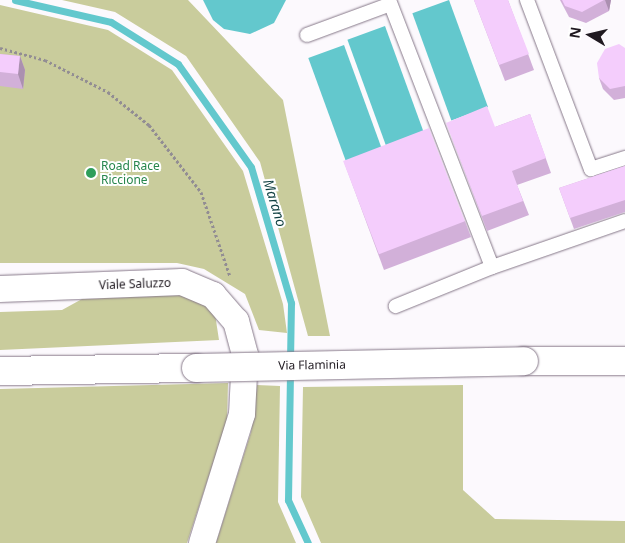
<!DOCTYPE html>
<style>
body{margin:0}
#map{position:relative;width:625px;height:543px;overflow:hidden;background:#fcf9fd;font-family:"Noto Sans",sans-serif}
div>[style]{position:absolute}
.green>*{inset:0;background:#c9cc9c}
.water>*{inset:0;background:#63c8cd;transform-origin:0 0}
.stream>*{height:7px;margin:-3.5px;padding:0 3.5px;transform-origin:3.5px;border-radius:3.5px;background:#63c8cd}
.path>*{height:3px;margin-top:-1.5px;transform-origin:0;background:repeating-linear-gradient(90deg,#928d93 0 2.5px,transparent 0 5px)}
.roads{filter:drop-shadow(0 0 1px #867889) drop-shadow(0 0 1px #867889)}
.service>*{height:14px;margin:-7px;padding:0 7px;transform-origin:7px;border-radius:7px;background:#fff}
.minor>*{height:26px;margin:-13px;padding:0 13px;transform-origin:13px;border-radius:13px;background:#fff}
.primary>*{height:28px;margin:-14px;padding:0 14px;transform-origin:14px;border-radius:14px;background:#fff}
.bridges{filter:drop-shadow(0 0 1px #867889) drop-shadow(0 0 1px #867889)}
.primary-bridge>*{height:28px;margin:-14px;padding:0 14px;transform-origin:14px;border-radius:14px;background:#fff}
.wall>*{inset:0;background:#d2b0d9}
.shaded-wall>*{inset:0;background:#ab90b0}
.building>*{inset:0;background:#f4cdfc;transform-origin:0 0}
.dots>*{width:14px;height:14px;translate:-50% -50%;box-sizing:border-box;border:2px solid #fff;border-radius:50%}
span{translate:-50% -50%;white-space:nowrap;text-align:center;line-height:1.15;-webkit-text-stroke:4px #fff;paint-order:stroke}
.leisure-label{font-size:12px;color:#27864d}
.left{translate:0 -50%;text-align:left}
.street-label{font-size:12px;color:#201a21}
.water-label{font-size:14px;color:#0d3d3f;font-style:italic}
.north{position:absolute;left:565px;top:10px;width:50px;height:50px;-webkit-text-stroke:4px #fff;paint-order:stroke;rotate:279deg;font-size:14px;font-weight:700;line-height:20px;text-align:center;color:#201a21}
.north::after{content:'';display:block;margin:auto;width:18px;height:22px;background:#201a21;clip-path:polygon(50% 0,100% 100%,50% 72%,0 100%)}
</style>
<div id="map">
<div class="green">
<i style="clip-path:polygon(62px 0,188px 0,283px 100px,330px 336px,308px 336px,260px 162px,186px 56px,115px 12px)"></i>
<i style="clip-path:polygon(0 5px,108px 30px,172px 70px,243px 171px,283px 304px,287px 333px,259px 330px,245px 294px,204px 269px,177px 263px,0 263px)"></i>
<i style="clip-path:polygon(181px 295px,201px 301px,215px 314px,219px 340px,0 350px,0 312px,62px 310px,82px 299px)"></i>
<i style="clip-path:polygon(228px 383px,227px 421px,187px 543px,0 543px,0 389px)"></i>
<i style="clip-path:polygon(257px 385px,280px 386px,278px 502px,296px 543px,216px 543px,251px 432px)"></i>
<i style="clip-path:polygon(463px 385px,463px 490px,495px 519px,625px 521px,625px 543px,321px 543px,301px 497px,303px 387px)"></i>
</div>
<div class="water">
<i style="clip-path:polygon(203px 0,286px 0,274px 23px,250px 34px,224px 29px,213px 20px)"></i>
<i style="left:449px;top:0;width:114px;height:39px;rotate:70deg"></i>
<i style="left:385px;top:26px;width:114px;height:40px;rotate:70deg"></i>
<i style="left:344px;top:45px;width:114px;height:38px;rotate:70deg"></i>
</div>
<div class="stream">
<i style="left:15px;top:0;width:98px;rotate:12.9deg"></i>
<i style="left:111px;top:22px;width:79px;rotate:32.1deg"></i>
<i style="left:178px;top:64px;width:126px;rotate:54.7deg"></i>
<i style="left:251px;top:167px;width:142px;rotate:73.6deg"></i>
<i style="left:291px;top:303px;width:59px;rotate:91deg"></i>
<i style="left:290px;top:373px;width:127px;rotate:90.9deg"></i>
<i style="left:288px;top:500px;width:47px;rotate:65.1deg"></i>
</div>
<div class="path">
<i style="left:0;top:48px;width:47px;rotate:14.9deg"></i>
<i style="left:45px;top:60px;width:71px;rotate:26.9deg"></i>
<i style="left:108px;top:92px;width:53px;rotate:38.8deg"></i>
<i style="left:149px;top:125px;width:85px;rotate:52.2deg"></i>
<i style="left:201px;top:192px;width:89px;rotate:71deg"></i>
</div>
<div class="roads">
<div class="service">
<i style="left:389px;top:0;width:286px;rotate:68.9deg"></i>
<i style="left:492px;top:267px;width:104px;rotate:157.9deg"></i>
<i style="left:527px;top:0;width:181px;rotate:69.3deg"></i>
<i style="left:591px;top:169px;width:36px;rotate:-18deg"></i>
<i style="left:307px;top:35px;width:86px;rotate:-20.3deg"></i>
<i style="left:492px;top:267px;width:141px;rotate:-19.1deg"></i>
</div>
<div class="minor">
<i style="left:0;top:289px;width:182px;rotate:-2.2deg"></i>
<i style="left:182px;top:282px;width:34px;rotate:23deg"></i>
<i style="left:213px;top:295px;width:35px;rotate:49deg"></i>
<i style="left:236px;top:321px;width:35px;rotate:75deg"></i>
<i style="left:245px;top:355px;width:59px;rotate:92.9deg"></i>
<i style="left:242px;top:414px;width:135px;rotate:107.2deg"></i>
</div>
<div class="primary">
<i style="left:524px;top:361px;width:101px"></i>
<i style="left:0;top:371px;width:196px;rotate:-0.9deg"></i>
</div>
</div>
<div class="bridges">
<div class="primary-bridge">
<i style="left:196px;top:368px;width:328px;rotate:-1.2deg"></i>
</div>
</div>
<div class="wall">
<i style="clip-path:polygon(474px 0,508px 0,534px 70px,505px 81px)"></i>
<i style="clip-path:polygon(560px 0,611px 0,609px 11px,586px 23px,569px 17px)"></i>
<i style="clip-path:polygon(625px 48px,625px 98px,614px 100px,603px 89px,599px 78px)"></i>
<i style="clip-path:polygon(0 54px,20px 56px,25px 70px,23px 89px,0 86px)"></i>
<i style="clip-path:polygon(530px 114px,551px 173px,517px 185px,529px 215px,487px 231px,452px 138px,495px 127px)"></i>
<i style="clip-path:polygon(344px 162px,465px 221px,471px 237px,384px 270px)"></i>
<i style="clip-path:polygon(625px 166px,625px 212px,574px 229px,559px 188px)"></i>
</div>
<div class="shaded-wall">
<i style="clip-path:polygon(605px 0,611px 0,609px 11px)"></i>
<i style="clip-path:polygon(20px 56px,25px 70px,23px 89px,18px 74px)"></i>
</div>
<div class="building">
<i style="clip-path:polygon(474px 0,508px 0,529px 54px,499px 65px)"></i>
<i style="clip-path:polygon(562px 0,604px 0,582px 12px,565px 6px)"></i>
<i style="clip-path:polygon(619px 44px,625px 48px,625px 86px,610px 89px,599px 78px,597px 63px,605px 49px)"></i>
<i style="left:0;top:54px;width:20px;height:18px;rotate:6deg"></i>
<i style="clip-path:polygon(487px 106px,495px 127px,530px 114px,546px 158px,512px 171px,523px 201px,482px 216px,446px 123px)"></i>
<i style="left:429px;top:128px;width:100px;height:92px;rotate:69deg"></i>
<i style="clip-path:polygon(625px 166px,625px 200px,570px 218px,559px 188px)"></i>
</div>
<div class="dots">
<i style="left:91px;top:173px;background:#2e9e5b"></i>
</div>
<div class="leisure-label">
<span class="left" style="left:101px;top:173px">Road Race<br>Riccione</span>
</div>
<div class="street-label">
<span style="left:135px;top:284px;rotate:-2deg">Viale Saluzzo</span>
<span style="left:312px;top:365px;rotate:-1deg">Via Flaminia</span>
</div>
<div class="water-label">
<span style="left:275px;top:203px;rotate:73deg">Marano</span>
</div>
<div class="north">N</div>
</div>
